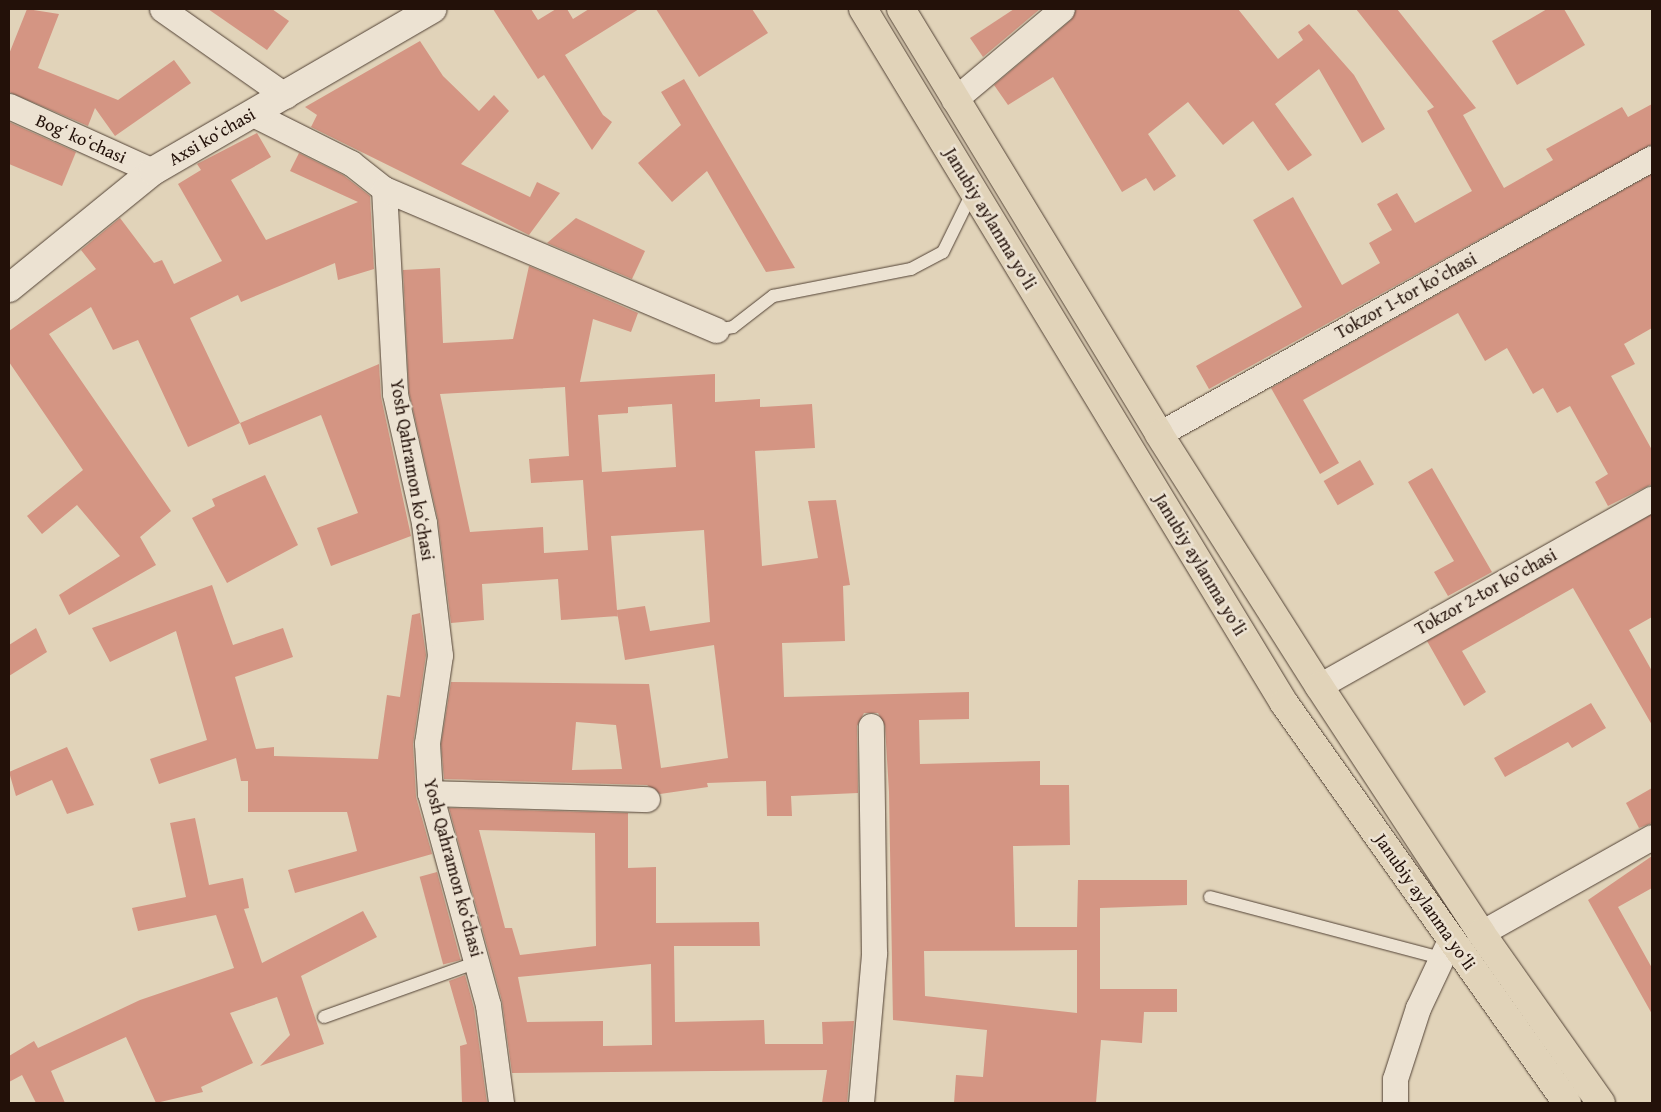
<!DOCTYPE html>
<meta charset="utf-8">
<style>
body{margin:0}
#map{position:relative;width:1661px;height:1112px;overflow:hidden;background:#e1d3b9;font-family:"Gentium Book Plus",serif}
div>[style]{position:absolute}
.building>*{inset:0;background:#d49583;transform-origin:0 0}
.roads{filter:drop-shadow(0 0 1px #524235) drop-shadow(0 0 1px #524235)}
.lane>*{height:12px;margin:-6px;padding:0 6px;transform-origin:6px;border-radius:6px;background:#ece2d2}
.street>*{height:25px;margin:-12.5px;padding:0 12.5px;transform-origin:12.5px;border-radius:12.5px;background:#ece2d2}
.secondary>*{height:28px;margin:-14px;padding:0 14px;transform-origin:14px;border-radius:14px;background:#ece2d2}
.highway>*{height:28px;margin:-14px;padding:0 14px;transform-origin:14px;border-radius:14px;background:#e1d3b9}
span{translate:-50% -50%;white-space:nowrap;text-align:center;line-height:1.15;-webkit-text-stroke:5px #ece2d2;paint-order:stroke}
.street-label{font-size:18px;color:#231109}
.frame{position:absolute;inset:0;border:10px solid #231109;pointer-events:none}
</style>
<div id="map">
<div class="building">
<i style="clip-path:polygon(27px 9px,59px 14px,38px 68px,118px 100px,174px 60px,191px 83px,115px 136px,95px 108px,88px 126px,9px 92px,9px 54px)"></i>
<i style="clip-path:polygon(208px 9px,272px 9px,289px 21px,267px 50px)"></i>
<i style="clip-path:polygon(493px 9px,531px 9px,538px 20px,556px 9px,567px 9px,573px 19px,589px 9px,639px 9px,565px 55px,603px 115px,612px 122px,592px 150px,544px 75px,538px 79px)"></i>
<i style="clip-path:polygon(656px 9px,752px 9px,768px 33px,699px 77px)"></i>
<i style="clip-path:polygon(1014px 9px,1040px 9px,983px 57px,970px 38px)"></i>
<i style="clip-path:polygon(1076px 9px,1238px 9px,1278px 59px,1303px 40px,1298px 32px,1309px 24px,1354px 75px,1385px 129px,1362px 143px,1319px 69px,1275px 104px,1312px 155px,1288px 171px,1253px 121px,1223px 145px,1188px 102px,1148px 134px,1176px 176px,1154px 191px,1146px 178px,1122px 192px,1053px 77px,1008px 105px,994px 85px,1071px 20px)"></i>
<i style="clip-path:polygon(1356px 9px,1397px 9px,1476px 108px,1463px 115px,1504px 188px,1553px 160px,1546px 149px,1622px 107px,1628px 117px,1652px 104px,1652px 144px,1209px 389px,1196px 366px,1302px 307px,1253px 220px,1293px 197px,1342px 285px,1380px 263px,1369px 243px,1392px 230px,1377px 204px,1397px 193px,1415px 223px,1472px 191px,1427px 111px,1434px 107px)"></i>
<i style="clip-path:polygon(1547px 9px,1564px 9px,1585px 45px,1517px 85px,1492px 41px)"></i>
<i style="clip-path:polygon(420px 41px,443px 76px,479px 111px,494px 95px,509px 111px,461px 164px,530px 197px,537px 182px,560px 193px,529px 235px,311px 127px,317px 115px,305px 107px)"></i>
<i style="clip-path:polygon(684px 79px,795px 268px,766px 272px,707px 171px,672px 202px,638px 163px,681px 125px,661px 92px)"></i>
<i style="clip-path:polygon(9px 122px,76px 152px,62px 186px,9px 164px)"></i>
<i style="clip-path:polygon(257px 133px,271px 157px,231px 180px,266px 240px,358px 202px,290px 171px,299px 153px,343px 175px,370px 196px,374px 269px,338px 280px,335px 263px,241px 302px,238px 295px,190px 318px,240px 423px,379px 364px,381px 397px,411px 536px,331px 566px,317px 528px,358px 513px,321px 415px,249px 445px,240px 423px,188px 447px,138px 340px,113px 350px,91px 307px,49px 334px,171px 511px,140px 537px,156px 565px,69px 615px,59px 595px,120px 556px,77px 505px,42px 534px,27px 516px,83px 470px,9px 362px,9px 331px,96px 269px,81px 250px,120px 218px,154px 263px,162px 260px,174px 284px,222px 261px,178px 184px,201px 170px,197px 164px)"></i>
<i style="clip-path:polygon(1652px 174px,1652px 328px,1624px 344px,1635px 364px,1611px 376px,1652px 450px,1652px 484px,1608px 506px,1595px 482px,1608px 474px,1570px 406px,1557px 413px,1543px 388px,1533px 394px,1507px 348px,1485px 361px,1458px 313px,1303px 400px,1339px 463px,1320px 474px,1271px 388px)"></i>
<i style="clip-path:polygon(576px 218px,645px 251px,632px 279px,547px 243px)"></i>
<i style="clip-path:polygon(evenodd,529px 266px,638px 313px,631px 332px,593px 319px,580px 382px,715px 374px,715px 402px,760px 399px,760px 407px,812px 404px,815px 448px,755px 451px,762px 566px,818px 558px,808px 501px,836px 500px,850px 585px,843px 586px,845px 641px,782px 643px,784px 697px,969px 692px,969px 719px,919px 720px,920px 764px,1040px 761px,1040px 785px,1069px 785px,1070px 845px,1013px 846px,1015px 927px,1077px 927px,1078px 880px,1187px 880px,1187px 905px,1100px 908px,1100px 989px,1177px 989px,1177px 1012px,1144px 1012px,1142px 1043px,1101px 1040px,1096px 1103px,954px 1103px,956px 1075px,983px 1077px,987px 1030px,893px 1020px,889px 792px,885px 726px,878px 713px,864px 713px,857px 726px,858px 793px,791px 796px,792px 816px,767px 816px,766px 781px,707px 783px,708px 787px,660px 794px,647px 785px,444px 779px,441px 744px,451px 682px,649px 684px,661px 768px,728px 758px,714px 645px,625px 660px,617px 611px,618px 616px,561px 620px,558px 579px,482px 584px,484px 620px,451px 623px,438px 520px,409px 392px,403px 270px,440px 268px,443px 343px,513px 339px,529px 266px,565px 387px,569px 456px,529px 459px,531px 483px,583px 480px,588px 550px,544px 553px,543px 527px,470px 532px,440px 394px,565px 387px,529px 266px,672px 404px,676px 467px,602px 472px,598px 415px,628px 413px,628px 407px,672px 404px,529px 266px,704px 530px,710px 622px,650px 631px,645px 606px,617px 610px,611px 536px,704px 530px,529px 266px,576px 722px,616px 725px,622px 769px,572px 770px,576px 722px,529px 266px,1077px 950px,1077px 1013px,925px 996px,924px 951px,1077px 950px)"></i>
<i style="left:1360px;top:460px;width:28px;height:42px;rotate:60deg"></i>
<i style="clip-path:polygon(1432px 468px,1492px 572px,1448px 596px,1434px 572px,1454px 561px,1408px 482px)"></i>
<i style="clip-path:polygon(265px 475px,298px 545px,227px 583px,192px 518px,215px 506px,212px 499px)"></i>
<i style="clip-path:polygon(1652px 514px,1652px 617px,1629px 630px,1652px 671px,1652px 725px,1573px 588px,1462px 651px,1486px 692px,1464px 706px,1427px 641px)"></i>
<i style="clip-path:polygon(212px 585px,233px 645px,283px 628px,293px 657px,235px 677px,256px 749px,274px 747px,274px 756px,378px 759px,387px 695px,400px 697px,412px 615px,420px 613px,426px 655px,413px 744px,416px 797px,432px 854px,295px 893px,288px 870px,357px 851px,347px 812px,248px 812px,248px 781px,241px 781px,236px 758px,159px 784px,150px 759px,207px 740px,176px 631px,110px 662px,92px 628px)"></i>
<i style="clip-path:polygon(36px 628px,47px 652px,9px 676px,9px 645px)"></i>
<i style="clip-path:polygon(1591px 703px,1606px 728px,1572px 748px,1568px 742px,1505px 777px,1494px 758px)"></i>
<i style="clip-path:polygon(67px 747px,94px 805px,67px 814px,52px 780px,16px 796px,9px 772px)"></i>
<i style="clip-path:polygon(1652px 788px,1652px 823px,1639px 828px,1626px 803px)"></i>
<i style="clip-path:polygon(evenodd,449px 808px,628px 813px,628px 868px,656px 867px,656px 923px,759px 922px,760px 946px,674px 946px,675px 1022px,764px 1020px,765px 1044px,823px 1044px,822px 1022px,854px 1021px,847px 1103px,822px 1103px,827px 1070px,512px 1073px,502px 1001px,449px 808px,479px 830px,595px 833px,596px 946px,520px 955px,512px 928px,505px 928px,479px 830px,449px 808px,651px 964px,652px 1045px,603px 1046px,603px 1021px,527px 1022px,518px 977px,651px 964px)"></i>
<i style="clip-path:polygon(195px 818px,209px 885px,243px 878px,249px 908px,244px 909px,262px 963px,363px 911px,377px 937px,301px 976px,324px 1044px,260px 1066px,290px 1035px,277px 997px,230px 1013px,253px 1063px,201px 1087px,203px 1092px,156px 1103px,126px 1037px,51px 1071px,65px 1103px,36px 1103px,22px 1075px,9px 1082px,9px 1056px,34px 1041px,38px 1048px,140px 1000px,234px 968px,216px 915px,138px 931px,132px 908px,186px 897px,170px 823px)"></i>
<i style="clip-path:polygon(1652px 856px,1652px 888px,1618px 907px,1652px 968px,1652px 1014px,1588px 900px)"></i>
<i style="left:437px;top:872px;width:91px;height:18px;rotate:75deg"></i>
<i style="clip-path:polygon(465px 975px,474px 1008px,487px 1103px,462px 1103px,460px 1046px,467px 1044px,449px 981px)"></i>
</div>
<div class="roads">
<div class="lane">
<i style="left:716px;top:330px;width:17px;rotate:-10deg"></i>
<i style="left:733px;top:327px;width:51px;rotate:-37.8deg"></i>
<i style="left:773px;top:296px;width:141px;rotate:-11.1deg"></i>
<i style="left:911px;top:269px;width:36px;rotate:-28deg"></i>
<i style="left:943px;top:252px;width:68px;rotate:-63.8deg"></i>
<i style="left:1210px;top:897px;width:242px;rotate:14.8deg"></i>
<i style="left:324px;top:1017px;width:164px;rotate:-19.7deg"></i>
</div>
<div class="street">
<i style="left:162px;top:9px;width:151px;rotate:35.1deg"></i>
<i style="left:954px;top:100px;width:141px;rotate:-40.1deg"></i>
<i style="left:9px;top:106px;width:158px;rotate:24.3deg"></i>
<i style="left:253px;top:114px;width:110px;rotate:26.6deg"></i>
<i style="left:351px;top:163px;width:42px;rotate:38.2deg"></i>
<i style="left:384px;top:189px;width:205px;rotate:86.9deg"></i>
<i style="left:395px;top:394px;width:132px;rotate:77.3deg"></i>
<i style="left:424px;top:523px;width:133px;rotate:83.1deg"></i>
<i style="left:440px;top:655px;width:89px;rotate:98.4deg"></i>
<i style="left:427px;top:743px;width:50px;rotate:86.6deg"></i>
<i style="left:430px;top:793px;width:220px;rotate:74.7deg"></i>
<i style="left:488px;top:1005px;width:99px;rotate:82.4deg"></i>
<i style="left:384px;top:189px;width:361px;rotate:23deg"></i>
<i style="left:1159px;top:434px;width:565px;rotate:-29.24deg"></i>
<i style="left:1319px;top:686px;width:382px;rotate:-29.4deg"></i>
<i style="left:430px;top:793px;width:217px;rotate:1.6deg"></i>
<i style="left:1481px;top:933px;width:196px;rotate:-29.3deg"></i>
<i style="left:861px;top:1103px;width:151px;rotate:-85deg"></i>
<i style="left:874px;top:953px;width:227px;rotate:-90.8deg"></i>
<i style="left:1395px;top:1103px;width:24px;rotate:-90deg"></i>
<i style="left:1395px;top:1079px;width:75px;rotate:-72.1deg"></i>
<i style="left:1418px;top:1008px;width:77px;rotate:-64.8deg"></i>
</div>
<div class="secondary">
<i style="left:9px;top:288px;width:186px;rotate:-39.1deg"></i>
<i style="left:153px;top:171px;width:323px;rotate:-30.1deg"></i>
</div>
<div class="highway">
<i style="left:863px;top:9px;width:812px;rotate:58.76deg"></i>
<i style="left:1284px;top:703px;width:490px;rotate:54.7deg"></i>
<i style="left:901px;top:9px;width:497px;rotate:58.7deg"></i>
<i style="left:1159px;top:434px;width:299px;rotate:57.6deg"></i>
<i style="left:1319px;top:686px;width:295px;rotate:56.7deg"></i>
<i style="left:1481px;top:933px;width:208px;rotate:54.8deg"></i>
</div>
</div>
<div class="street-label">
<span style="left:212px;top:137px;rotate:-30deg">Axsi koʻchasi</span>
<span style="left:81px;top:139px;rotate:24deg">Bogʻ koʻchasi</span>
<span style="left:990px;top:219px;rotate:59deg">Janubiy aylanma yoʻli</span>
<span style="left:1406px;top:296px;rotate:-29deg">Tokzor 1-tor koʼchasi</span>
<span style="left:412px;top:470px;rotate:80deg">Yosh Qahramon koʻchasi</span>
<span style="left:1200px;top:565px;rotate:59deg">Janubiy aylanma yoʻli</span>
<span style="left:1486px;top:592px;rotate:-29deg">Tokzor 2-tor koʼchasi</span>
<span style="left:453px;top:868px;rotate:75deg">Yosh Qahramon koʻchasi</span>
<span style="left:1425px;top:902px;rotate:55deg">Janubiy aylanma yoʻli</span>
</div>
<div class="frame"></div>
</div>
